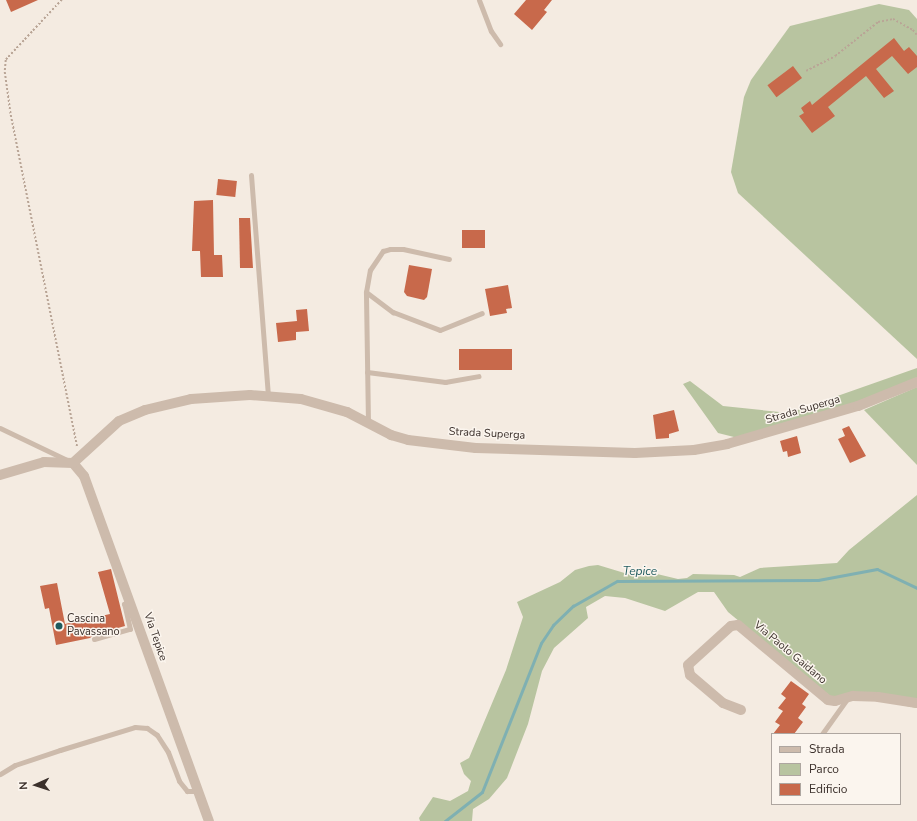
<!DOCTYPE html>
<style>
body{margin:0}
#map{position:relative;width:917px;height:821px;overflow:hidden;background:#f4ebe1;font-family:"Nunito Sans",sans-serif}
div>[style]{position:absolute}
.green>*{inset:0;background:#b8c4a0}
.stream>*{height:3px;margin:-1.5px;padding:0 1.5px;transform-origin:1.5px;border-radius:1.5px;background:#7fb0b2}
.building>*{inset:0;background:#c8694b;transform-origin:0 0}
.path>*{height:1.5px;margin-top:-0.75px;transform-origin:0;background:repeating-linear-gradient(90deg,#b9a596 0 2px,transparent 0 4px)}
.lane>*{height:5px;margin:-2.5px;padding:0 2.5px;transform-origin:2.5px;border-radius:2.5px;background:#cdbbac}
.street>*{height:10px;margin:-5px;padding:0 5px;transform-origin:5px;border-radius:5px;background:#cdbbac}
.dots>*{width:11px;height:11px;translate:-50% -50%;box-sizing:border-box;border:2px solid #fbf5ee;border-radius:50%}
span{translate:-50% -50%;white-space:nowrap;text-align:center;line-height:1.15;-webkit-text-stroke:3px #fbf5ee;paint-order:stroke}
.street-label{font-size:11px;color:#3b302b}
.poi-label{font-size:11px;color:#3b302b}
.left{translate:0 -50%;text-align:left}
.water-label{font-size:12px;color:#1f5a5e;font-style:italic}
.legend{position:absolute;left:771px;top:733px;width:130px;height:72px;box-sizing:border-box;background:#fbf5ee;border:1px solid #aea6a0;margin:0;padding:5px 7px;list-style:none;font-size:12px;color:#3b302b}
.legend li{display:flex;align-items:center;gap:8px;height:20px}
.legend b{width:20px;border:1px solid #aea6a0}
.north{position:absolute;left:16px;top:765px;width:40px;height:40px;-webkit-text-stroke:3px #fbf5ee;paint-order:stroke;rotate:267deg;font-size:11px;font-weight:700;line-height:16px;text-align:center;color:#3b302b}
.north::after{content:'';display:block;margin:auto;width:14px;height:18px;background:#3b302b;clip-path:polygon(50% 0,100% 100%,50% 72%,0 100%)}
</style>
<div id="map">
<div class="green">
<i style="clip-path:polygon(879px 4px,909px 10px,917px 19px,917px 359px,738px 193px,731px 172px,744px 97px,751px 80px,790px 26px)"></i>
<i style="clip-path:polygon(917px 368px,917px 378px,854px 404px,738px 438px,718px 433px,683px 384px,690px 381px,723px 406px,789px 413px)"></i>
<i style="clip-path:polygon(917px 387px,917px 465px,864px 410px)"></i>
<i style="clip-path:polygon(917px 495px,917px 708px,853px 696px,830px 696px,728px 612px,714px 592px,698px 592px,665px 611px,625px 598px,605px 596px,586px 607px,588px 618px,554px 648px,542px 671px,528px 724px,507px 778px,489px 799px,473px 809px,472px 821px,420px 821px,419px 818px,433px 797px,450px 801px,468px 791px,471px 781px,464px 774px,460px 763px,469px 758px,506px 670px,523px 617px,517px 602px,560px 582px,575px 570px,589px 566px,598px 565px,631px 575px,657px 574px,678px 579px,687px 578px,693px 574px,734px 575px,740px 577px,760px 568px,837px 563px,849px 550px)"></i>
</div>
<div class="stream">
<i style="left:445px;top:821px;width:47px;rotate:-38.1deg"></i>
<i style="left:482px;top:792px;width:160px;rotate:-68.4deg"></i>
<i style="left:541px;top:643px;width:22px;rotate:-56deg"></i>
<i style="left:553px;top:625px;width:28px;rotate:-44deg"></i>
<i style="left:573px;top:606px;width:51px;rotate:-29.6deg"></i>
<i style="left:617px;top:581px;width:201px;rotate:-0.3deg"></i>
<i style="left:818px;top:580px;width:60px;rotate:-10.6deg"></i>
<i style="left:877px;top:569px;width:44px;rotate:25.4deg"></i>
</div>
<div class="building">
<i style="clip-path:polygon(6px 0,38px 0,11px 12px)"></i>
<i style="clip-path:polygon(526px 0,552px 0,544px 10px,547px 12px,532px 30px,514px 14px)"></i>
<i style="clip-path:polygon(894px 38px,904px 51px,909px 47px,917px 56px,917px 67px,908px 74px,892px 56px,876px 69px,894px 91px,884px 98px,866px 76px,828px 107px,835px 116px,812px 133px,799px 116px,804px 113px,801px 108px,810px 101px,812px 105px)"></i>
<i style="left:793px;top:66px;width:15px;height:32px;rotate:53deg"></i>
<i style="left:218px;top:179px;width:19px;height:16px;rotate:6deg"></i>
<i style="clip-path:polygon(213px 200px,214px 255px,222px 255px,223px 277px,201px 277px,200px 251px,192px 251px,194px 201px)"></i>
<i style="clip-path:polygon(239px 218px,250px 218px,253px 268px,240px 268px)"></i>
<i style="left:462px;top:230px;width:23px;height:18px"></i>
<i style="clip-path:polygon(409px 265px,432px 269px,427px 297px,424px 300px,407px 296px,404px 292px)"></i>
<i style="clip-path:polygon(508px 285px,512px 308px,506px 309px,507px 313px,490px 316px,485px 289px)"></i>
<i style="clip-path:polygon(307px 309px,309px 331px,296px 332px,296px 340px,278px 342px,276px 323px,297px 321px,296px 310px)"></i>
<i style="left:459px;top:349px;width:53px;height:21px"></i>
<i style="clip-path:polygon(674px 410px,679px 431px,669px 434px,669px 438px,656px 439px,653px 415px)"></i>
<i style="clip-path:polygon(849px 426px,866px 456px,850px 463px,838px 439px,845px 436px,842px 429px)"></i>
<i style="clip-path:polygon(797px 436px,801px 453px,788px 457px,787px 451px,783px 452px,780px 441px)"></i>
<i style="clip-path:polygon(111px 569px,125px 626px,93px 635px,90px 638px,56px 645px,49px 608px,45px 609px,40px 586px,57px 583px,65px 624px,110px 614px,98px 572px)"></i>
<i style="clip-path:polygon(791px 681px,809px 694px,802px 704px,806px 707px,798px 718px,803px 722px,794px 734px,773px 734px,780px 725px,775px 722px,783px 711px,778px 708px,786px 698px,781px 694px)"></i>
</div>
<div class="path">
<i style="left:62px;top:0;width:82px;rotate:133deg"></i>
<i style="left:6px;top:60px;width:12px;rotate:95deg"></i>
<i style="left:5px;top:72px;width:43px;rotate:82.1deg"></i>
<i style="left:11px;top:115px;width:338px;rotate:78.7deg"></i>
<i style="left:806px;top:71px;width:33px;rotate:-27deg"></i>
<i style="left:835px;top:56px;width:55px;rotate:-38.3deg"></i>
<i style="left:878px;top:22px;width:15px;rotate:-11deg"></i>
<i style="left:893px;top:19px;width:23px;rotate:29deg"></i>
<i style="left:913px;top:30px;width:6px;rotate:51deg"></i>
</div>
<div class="lane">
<i style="left:479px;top:0;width:33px;rotate:69deg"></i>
<i style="left:491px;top:31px;width:16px;rotate:55deg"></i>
<i style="left:251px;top:175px;width:222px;rotate:85.6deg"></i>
<i style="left:366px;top:292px;width:34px;rotate:37deg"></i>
<i style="left:393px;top:312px;width:50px;rotate:21deg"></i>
<i style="left:440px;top:330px;width:45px;rotate:-22deg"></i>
<i style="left:367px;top:372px;width:79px;rotate:7.3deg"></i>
<i style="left:445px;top:382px;width:34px;rotate:-10deg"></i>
<i style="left:368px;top:423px;width:131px;rotate:-90.9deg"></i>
<i style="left:366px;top:292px;width:22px;rotate:-80deg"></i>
<i style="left:370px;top:270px;width:23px;rotate:-56deg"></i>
<i style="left:383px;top:251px;width:7px;rotate:-16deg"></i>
<i style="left:390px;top:249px;width:13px"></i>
<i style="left:403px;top:249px;width:47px;rotate:12.3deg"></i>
<i style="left:0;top:428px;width:76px;rotate:25.6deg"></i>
<i style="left:94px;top:639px;width:37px;rotate:-16deg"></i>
<i style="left:130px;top:629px;width:26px;rotate:-103deg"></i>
<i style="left:124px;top:604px;width:6px;rotate:-31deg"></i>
<i style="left:822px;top:734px;width:43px;rotate:-54.5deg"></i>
<i style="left:0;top:774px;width:17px;rotate:-31deg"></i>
<i style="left:15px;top:765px;width:47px;rotate:-18.4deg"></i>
<i style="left:60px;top:750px;width:78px;rotate:-17deg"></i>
<i style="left:135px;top:727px;width:12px;rotate:5deg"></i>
<i style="left:147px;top:728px;width:12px;rotate:35deg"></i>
<i style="left:157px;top:735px;width:20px;rotate:57deg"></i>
<i style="left:168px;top:752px;width:31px;rotate:69deg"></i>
<i style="left:179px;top:781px;width:13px;rotate:51deg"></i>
<i style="left:187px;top:791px;width:10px"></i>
</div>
<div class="street">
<i style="left:73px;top:463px;width:17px;rotate:50deg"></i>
<i style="left:84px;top:476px;width:367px;rotate:70.1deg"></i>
<i style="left:0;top:475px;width:46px;rotate:-16.5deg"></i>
<i style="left:44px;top:462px;width:29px;rotate:2deg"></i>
<i style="left:73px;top:463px;width:62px;rotate:-42.4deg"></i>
<i style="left:119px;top:421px;width:28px;rotate:-23deg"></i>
<i style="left:145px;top:410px;width:47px;rotate:-13.4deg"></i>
<i style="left:191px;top:399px;width:59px;rotate:-3.9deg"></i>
<i style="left:250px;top:395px;width:51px;rotate:4.5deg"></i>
<i style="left:301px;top:399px;width:48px;rotate:15.8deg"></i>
<i style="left:347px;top:412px;width:50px;rotate:27.6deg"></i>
<i style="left:391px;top:435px;width:18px;rotate:16deg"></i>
<i style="left:408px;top:440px;width:68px;rotate:6.7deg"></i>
<i style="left:476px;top:448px;width:159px;rotate:1.8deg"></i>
<i style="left:635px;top:453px;width:59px;rotate:-2.9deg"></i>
<i style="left:694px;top:450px;width:34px;rotate:-10deg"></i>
<i style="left:727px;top:444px;width:136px;rotate:-16.2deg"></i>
<i style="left:858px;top:406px;width:64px;rotate:-22.1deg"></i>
<i style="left:741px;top:710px;width:19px;rotate:-159deg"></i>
<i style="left:723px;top:703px;width:43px;rotate:-139.7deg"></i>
<i style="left:690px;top:675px;width:10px;rotate:-101deg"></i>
<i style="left:688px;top:665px;width:58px;rotate:-42.2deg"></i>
<i style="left:731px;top:626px;width:7px;rotate:-8deg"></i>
<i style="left:738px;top:625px;width:117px;rotate:39.8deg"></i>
<i style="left:828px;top:700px;width:7px;rotate:8deg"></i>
<i style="left:835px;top:701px;width:19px;rotate:-16deg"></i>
<i style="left:853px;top:696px;width:25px;rotate:2deg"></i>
<i style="left:878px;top:697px;width:39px;rotate:9deg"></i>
</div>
<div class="dots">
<i style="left:59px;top:626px;background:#1f5a5e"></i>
</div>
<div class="street-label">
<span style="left:803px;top:410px;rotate:-16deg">Strada Superga</span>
<span style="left:487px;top:434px;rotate:3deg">Strada Superga</span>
<span style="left:155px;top:637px;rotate:71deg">Via Tepice</span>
<span style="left:790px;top:653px;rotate:40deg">Via Paolo Gaidano</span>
</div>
<div class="poi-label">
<span class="left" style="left:67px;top:626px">Cascina<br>Pavassano</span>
</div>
<div class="water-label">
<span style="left:640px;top:572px">Tepice</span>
</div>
<ul class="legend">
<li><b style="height:5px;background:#cdbbac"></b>Strada</li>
<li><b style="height:11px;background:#b8c4a0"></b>Parco</li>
<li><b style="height:11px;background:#c8694b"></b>Edificio</li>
</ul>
<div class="north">N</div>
</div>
